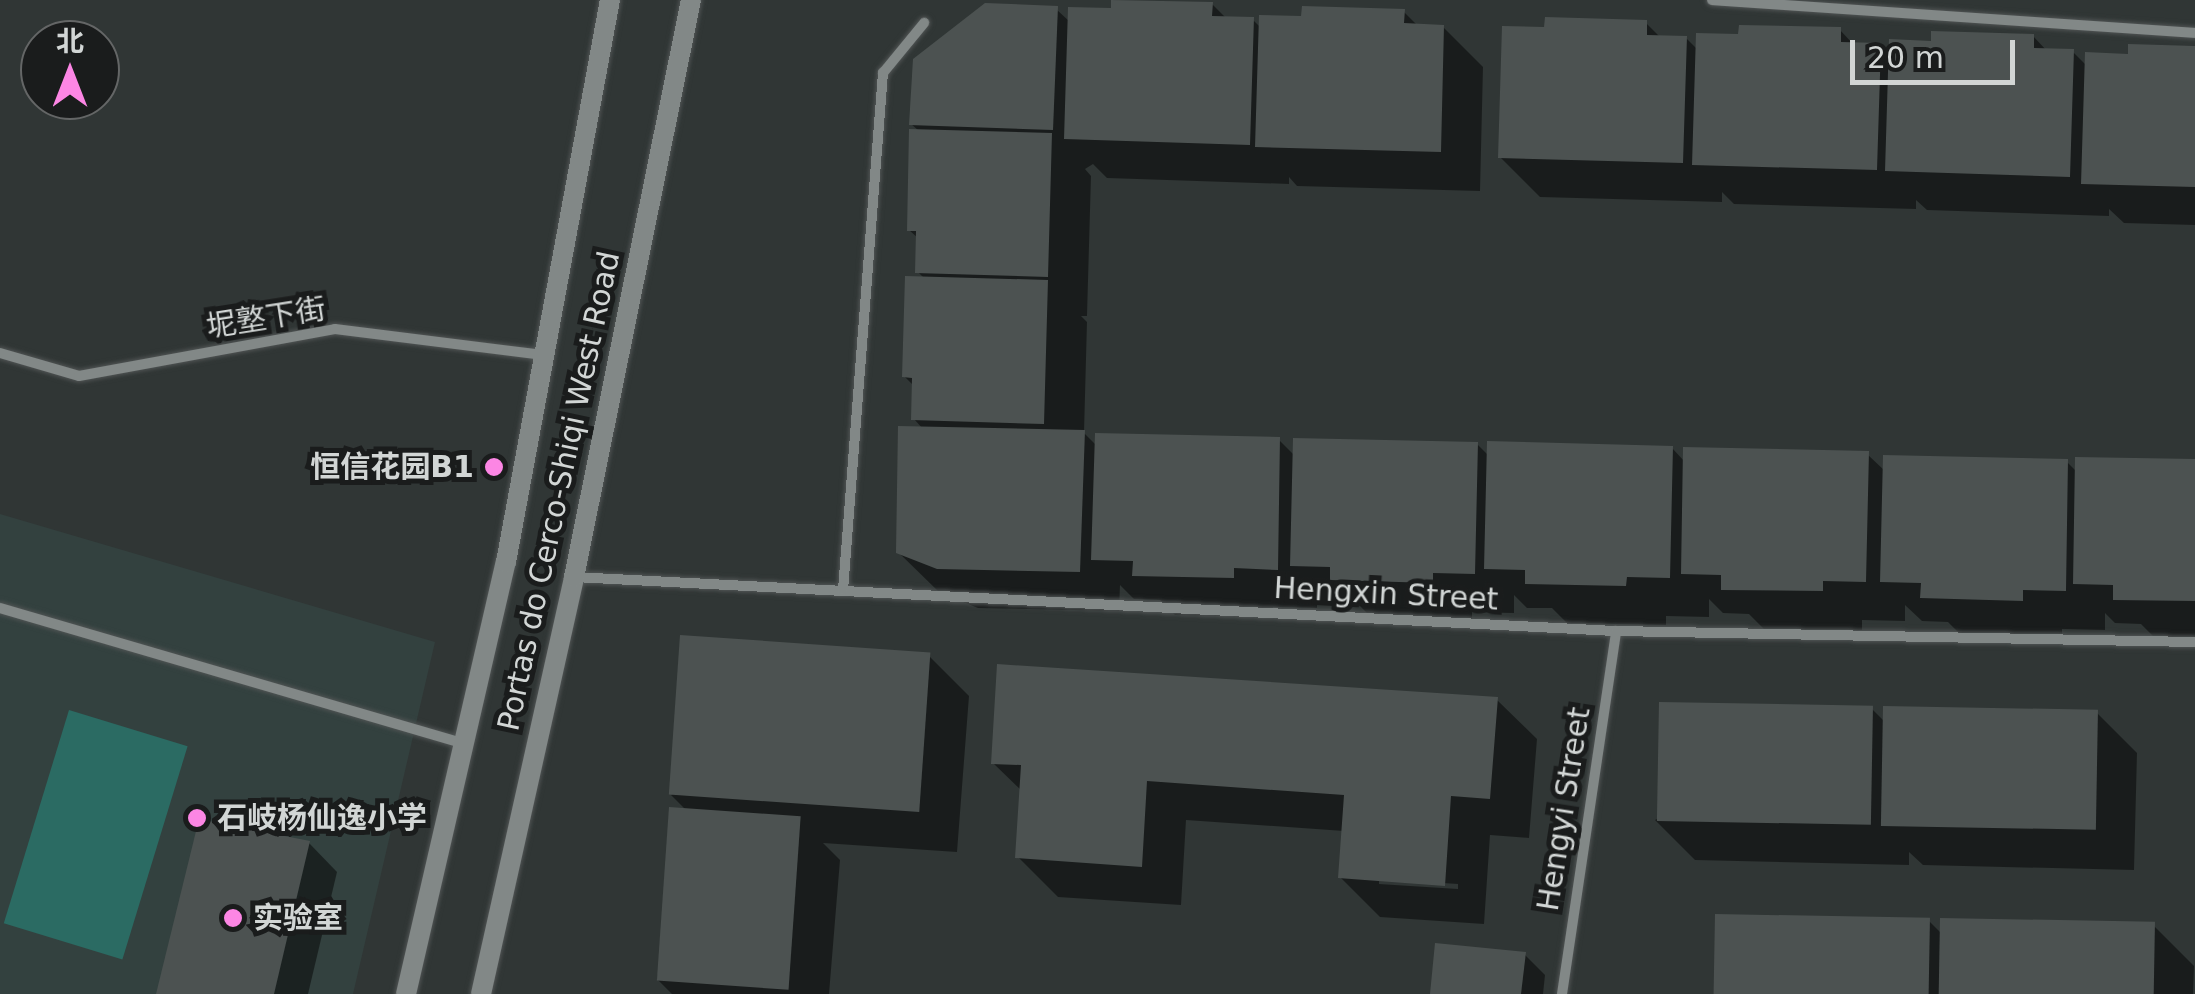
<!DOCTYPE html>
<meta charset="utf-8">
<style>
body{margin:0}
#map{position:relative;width:2195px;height:994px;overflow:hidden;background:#303635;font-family:"DejaVu Sans","Noto Sans SC",sans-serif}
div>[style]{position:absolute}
.built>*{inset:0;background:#33413f}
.green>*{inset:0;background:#2b6b63;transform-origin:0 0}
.shadow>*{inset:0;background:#0007}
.building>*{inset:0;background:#4c5251;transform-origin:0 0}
.roads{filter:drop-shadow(0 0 2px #505454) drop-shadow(0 0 2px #505454)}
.street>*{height:10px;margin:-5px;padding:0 5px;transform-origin:5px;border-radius:5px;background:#828887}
.secondary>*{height:20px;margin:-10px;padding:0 10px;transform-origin:10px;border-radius:10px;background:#828887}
.dots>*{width:28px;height:28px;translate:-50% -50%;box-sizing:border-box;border:5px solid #1a1c1c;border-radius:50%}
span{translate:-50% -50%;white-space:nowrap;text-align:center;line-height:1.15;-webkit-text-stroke:10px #1a1c1c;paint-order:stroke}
.street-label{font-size:30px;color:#d2d6d5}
.poi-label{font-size:30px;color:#d2d6d5;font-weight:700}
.right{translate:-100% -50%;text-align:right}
.left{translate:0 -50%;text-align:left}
.north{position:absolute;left:20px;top:20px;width:100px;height:100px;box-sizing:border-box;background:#1a1c1c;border:2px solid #646666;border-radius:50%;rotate:0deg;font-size:28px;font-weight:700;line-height:40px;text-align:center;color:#d2d6d5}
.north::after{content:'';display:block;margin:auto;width:35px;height:45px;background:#fc86e4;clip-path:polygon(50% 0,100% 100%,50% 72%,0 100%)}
.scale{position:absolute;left:1850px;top:40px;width:165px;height:45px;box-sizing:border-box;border:5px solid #d2d6d5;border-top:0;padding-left:12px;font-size:30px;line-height:35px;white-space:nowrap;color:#d2d6d5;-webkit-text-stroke:8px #1a1c1c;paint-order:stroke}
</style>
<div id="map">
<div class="built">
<i style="clip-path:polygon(0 514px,435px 642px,353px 994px,0 994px)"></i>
</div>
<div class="green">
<i style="left:69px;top:710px;width:124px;height:223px;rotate:17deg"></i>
</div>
<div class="shadow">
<i style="clip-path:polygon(1212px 4px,1227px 19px,1253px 20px,1261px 28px,1304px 18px,1404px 12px,1418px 26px,1443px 27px,1483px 67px,1480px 191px,1297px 186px,1289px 177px,1289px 184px,1107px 178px,1093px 164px,1085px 169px,1091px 176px,1087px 316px,1081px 316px,1087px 322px,1084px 433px,1097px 446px,1279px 440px,1295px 456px,1477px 444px,1489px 456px,1672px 448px,1685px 462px,1867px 454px,1885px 471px,2067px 462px,2077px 472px,2195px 462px,2195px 639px,2156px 639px,2141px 624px,2115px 623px,2105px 613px,2105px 630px,2062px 629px,2062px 639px,1963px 637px,1948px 622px,1922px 621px,1905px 605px,1905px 621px,1862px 620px,1862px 630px,1764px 629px,1749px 614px,1723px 613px,1709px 599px,1709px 617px,1666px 616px,1666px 625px,1567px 623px,1552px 608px,1527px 608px,1514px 595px,1514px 613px,1472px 612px,1472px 622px,1373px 619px,1359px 605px,1332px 605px,1317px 590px,1317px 608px,1273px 607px,1273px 617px,1175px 615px,1160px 600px,1134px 599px,1120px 585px,1119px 611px,978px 608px,939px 592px,898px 552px,923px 429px,914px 419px,914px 386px,904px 376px,925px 279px,918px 272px,919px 239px,909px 230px,919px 131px,911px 124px,1056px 9px,1070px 22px)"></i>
<i style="clip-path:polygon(1646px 23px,1661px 38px,1686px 38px,1698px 50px,1740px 36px,1840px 30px,1854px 45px,1880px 45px,1891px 56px,1934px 44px,2033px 36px,2047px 51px,2073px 52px,2087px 66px,2195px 48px,2195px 225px,2124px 223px,2109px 209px,2109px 216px,1927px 210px,1916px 200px,1916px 209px,1734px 204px,1722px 192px,1722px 202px,1540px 197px,1500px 157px,1547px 29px)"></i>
<i style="clip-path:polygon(929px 656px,969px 696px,957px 852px,823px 843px,840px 860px,829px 994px,672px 994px,657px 979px,687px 811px,671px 795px)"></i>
<i style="clip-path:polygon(evenodd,1497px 700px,1537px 739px,1529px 838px,1490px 835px,1484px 924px,1380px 917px,1340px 877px,1344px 831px,1186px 820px,1181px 905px,1058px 897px,1018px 857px,1022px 791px,993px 763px,1497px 700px,1379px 879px,1458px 884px,1458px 889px,1379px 884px,1379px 879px)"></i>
<i style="clip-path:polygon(1872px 709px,1885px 722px,2097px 713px,2137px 753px,2134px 870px,1923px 865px,1909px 852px,1909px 865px,1695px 860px,1655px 820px)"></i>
<i style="clip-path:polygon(309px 843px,337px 872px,308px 994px,158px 994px)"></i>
<i style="clip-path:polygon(1929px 921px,1942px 934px,2154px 926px,2194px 966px,2193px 994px,1716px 994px)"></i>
<i style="clip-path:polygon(1525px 955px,1545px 975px,1543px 994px,1432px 994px)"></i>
</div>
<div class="building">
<i style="clip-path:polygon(1111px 0,1213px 2px,1212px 16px,1254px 17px,1250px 145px,1064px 139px,1068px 7px,1111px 8px)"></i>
<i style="clip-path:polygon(985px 3px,1058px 6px,1053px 130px,909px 125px,913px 59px)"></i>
<i style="clip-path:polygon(1302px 6px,1405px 9px,1404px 23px,1444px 25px,1441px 152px,1255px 147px,1259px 15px,1301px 16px)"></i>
<i style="clip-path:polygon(1545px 17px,1647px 20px,1647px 35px,1687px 36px,1683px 163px,1498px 158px,1502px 26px,1544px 27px)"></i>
<i style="clip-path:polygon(1739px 25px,1841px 27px,1841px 42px,1881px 43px,1877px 170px,1692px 165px,1696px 33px,1738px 34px)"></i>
<i style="clip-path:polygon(1931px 31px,2034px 34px,2034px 48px,2074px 49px,2070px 177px,1885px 171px,1889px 39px,1931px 41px)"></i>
<i style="clip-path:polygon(2128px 44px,2195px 46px,2195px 187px,2081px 184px,2085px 52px,2128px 54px)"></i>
<i style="clip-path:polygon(909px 129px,1052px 133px,1048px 277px,915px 273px,916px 231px,907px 231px)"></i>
<i style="clip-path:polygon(905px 276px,1048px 280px,1044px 424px,911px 420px,912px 378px,902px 377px)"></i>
<i style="clip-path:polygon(898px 426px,1085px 430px,1080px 572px,937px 569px,896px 553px)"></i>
<i style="clip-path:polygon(1095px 433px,1280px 437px,1278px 570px,1234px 568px,1234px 578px,1132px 576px,1133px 561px,1091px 560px)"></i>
<i style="clip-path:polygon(1293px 438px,1478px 442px,1475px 574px,1433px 573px,1433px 583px,1330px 580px,1330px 567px,1290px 566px)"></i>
<i style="clip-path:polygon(1487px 441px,1673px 446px,1670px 578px,1627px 577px,1626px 586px,1525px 584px,1525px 570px,1484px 569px)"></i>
<i style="clip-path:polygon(1683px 447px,1869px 451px,1866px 582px,1823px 581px,1823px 591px,1721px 590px,1721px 575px,1681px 574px)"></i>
<i style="clip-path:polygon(1883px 455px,2068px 459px,2066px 591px,2023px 590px,2023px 601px,1920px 598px,1921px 583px,1880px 582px)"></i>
<i style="clip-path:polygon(2075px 457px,2195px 459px,2195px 601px,2113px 600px,2113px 585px,2073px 584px)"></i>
<i style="left:680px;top:635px;width:251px;height:160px;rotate:4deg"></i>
<i style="clip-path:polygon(997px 664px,1498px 697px,1490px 799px,1451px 796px,1445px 886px,1338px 878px,1344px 795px,1147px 781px,1142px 867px,1015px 858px,1021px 765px,991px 764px)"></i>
<i style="left:1659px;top:702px;width:214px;height:119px;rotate:1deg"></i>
<i style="left:1883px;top:706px;width:215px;height:120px;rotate:1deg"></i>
<i style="left:669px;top:807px;width:132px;height:174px;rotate:4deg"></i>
<i style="clip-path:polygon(199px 819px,310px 841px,274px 994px,156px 994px)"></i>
<i style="left:1715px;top:914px;width:215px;height:80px;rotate:1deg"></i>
<i style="left:1940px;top:918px;width:215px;height:76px;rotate:1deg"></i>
<i style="clip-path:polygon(1435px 943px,1526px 952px,1521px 994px,1430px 994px)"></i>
</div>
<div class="roads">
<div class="street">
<i style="left:1712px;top:0;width:484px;rotate:3.9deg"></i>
<i style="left:0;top:353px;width:82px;rotate:16.2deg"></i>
<i style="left:79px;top:376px;width:260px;rotate:-10.4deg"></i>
<i style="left:335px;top:329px;width:212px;rotate:7.1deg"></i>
<i style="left:574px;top:577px;width:1043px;rotate:2.97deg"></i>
<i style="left:1616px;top:631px;width:579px;rotate:1.09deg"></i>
<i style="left:843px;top:590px;width:519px;rotate:-85.58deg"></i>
<i style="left:883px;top:73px;width:65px;rotate:-50.6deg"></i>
<i style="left:0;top:608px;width:481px;rotate:16.3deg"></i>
<i style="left:1562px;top:994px;width:367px;rotate:-81.5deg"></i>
</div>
<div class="secondary">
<i style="left:406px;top:994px;width:443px;rotate:-77deg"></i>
<i style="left:506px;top:562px;width:572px;rotate:-79.52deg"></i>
<i style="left:481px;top:994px;width:427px;rotate:-77.4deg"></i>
<i style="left:574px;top:577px;width:589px;rotate:-78.54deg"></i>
</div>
</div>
<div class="dots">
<i style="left:494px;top:467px;background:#fc86e4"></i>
<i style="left:197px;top:818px;background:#fc86e4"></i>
<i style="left:233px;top:918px;background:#fc86e4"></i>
</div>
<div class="street-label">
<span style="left:266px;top:318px;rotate:-9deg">坭墪下街</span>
<span style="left:559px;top:491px;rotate:-78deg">Portas do Cerco-Shiqi West Road</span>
<span style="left:1386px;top:594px;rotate:3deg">Hengxin Street</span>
<span style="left:1564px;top:809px;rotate:-81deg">Hengyi Street</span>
</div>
<div class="poi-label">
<span class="right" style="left:474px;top:467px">恒信花园B1</span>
<span class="left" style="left:217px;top:818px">石岐杨仙逸小学</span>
<span class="left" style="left:253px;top:918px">实验室</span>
</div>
<div class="north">北</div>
<div class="scale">20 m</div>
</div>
